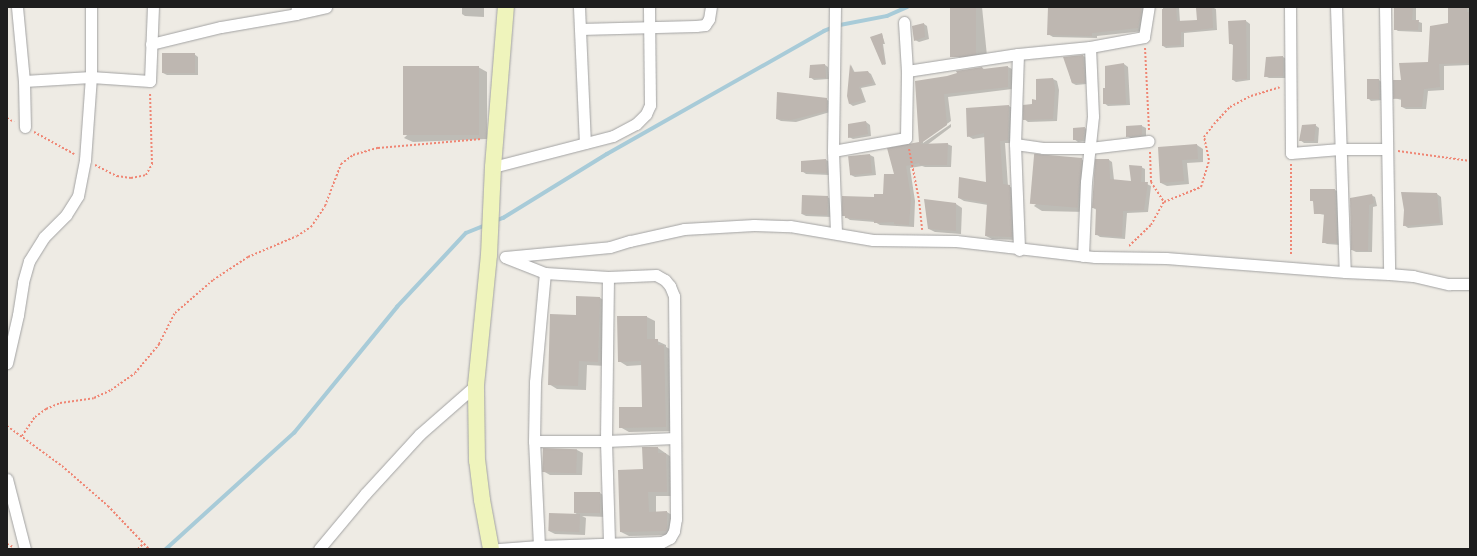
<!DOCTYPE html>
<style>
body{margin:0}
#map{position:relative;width:1477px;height:556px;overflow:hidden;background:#eeebe4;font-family:"PT Sans Narrow",sans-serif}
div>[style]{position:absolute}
.shadow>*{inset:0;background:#0003}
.stream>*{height:3.5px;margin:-1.75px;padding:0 1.75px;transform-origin:1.75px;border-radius:1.75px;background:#a8cbd8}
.building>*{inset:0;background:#beb7b1;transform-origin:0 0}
.path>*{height:2px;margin-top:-1px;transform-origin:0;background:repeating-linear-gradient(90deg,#ef8674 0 2px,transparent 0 4px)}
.roads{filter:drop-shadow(0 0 1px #a2a2a2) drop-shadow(0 0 1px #a2a2a2)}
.street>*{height:11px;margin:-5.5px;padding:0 5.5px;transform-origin:5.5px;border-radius:5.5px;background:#fff}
.secondary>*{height:16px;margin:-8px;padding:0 8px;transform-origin:8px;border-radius:8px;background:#eff4bc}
span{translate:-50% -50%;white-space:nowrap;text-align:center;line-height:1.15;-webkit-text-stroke:3.5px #fff;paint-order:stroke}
.frame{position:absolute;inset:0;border:8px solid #1e1e1e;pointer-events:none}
</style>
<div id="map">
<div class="shadow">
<i style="clip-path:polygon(462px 7px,484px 7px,484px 17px,465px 16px,462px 14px)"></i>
<i style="clip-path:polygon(951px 7px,982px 7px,987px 56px,962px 59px,956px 56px)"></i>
<i style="clip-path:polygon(1103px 7px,1146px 7px,1144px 31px,1097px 36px,1097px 38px,1053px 37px,1048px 34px)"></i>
<i style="clip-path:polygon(1163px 7px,1179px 7px,1180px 22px,1198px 21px,1212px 7px,1216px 9px,1217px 30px,1184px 33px,1184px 47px,1166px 48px,1163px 46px)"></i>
<i style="clip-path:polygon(1396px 7px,1416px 7px,1416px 21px,1422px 23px,1422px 32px,1398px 31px,1395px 29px)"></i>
<i style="clip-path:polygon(1449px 7px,1470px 7px,1470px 65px,1444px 66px,1444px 90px,1428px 91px,1426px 109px,1406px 109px,1402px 107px,1402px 100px,1394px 98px,1402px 81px,1429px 63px,1449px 24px)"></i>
<i style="clip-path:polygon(1246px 21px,1250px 24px,1250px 80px,1236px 82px,1233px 80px,1234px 46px,1230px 43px,1229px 22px)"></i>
<i style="clip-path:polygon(924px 24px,927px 26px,929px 39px,919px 42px,915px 40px)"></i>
<i style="clip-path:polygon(882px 34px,885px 44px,883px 44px,886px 64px,884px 65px,871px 38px)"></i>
<i style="clip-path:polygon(194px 54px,198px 57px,198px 75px,167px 75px,163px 73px)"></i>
<i style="clip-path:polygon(1083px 56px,1086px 57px,1087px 84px,1076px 85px,1072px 83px,1065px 58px)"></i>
<i style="clip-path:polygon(1267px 57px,1283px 57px,1287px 59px,1287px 78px,1269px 78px,1265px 76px)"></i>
<i style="clip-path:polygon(1124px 64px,1128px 67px,1130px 105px,1108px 106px,1104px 103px,1107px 89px,1106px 67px)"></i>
<i style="clip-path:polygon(825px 65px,828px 67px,829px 79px,814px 80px,810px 77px)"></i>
<i style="clip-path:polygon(851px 65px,855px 73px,868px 72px,871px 74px,876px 85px,861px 88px,866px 102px,853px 106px,850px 104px,848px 96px)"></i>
<i style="clip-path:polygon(478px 67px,487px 72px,487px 139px,413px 142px,404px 138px)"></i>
<i style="clip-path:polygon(1008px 67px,1012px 69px,1012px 89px,948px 97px,951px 121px,923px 141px,923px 143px,951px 124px,951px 127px,927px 145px,947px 144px,952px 146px,951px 167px,925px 167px,922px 166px,910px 168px,915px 201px,914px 227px,880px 225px,875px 222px,850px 220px,843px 215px,875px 198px,884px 195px,895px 175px,920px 143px,947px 77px,982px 68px,986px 70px)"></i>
<i style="clip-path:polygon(1053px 79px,1057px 81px,1059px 90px,1057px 121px,1028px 122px,1024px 119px,1037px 101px,1037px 80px)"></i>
<i style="clip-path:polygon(1379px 80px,1383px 83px,1383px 100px,1371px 101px,1368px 98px)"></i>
<i style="clip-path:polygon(826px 99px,830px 102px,830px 112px,796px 122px,781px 121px,777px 119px)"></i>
<i style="clip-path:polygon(1009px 106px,1014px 109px,1013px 143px,1005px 143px,1008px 186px,1015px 189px,1017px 240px,992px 239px,986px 236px,988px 205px,964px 201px,959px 198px,987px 183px,985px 137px,973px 139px,968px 136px,967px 109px)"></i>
<i style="clip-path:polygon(866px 122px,870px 125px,871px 136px,853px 139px,849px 137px)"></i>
<i style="clip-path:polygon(1315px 125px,1319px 128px,1318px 143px,1304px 143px,1300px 140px)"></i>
<i style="clip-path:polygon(1142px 126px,1146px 128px,1146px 137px,1131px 138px,1127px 136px)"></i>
<i style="clip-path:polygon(1085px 128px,1088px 130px,1087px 141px,1078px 142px,1074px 139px)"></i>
<i style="clip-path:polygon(1197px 145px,1203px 149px,1203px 162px,1187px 163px,1189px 184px,1167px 186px,1161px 183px,1160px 148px)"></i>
<i style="clip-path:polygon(870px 155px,874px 157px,876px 175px,855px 177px,851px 175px)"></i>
<i style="clip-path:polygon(1081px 159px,1089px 164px,1086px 212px,1042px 211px,1034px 206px)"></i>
<i style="clip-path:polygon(826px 160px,830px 162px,830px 175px,806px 174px,802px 171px,802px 162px)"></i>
<i style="clip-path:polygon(1109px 160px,1112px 162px,1114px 180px,1133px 182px,1141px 167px,1145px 169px,1145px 183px,1151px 186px,1148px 212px,1127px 213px,1125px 239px,1100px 237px,1096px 234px,1097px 210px,1093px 208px)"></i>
<i style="clip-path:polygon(1335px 190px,1339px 192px,1341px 245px,1327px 244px,1323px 242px,1325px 215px,1315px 213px,1314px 202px,1311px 200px)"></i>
<i style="clip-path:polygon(1437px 194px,1441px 197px,1443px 225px,1408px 228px,1404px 225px)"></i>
<i style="clip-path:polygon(1371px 195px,1375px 197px,1377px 206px,1373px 207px,1372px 252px,1356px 252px,1352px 250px)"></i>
<i style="clip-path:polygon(827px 197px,831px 199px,832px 217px,806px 216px,802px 214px)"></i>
<i style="clip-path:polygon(925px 200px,956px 204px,962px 208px,961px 234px,935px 232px,929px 229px)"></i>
<i style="clip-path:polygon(577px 297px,600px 298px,608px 302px,606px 366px,587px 365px,586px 390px,557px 389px,549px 384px,577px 316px)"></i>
<i style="clip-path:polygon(647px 317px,655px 321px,655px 340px,666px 345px,666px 347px,672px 350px,673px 431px,629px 432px,620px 427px,643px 408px,642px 365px,627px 366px,619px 361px)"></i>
<i style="clip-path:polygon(658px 448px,674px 459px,675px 496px,656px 496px,656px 513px,667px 512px,675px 517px,674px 535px,629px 536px,621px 532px)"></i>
<i style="clip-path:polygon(577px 450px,583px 453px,582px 475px,550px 475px,543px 471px)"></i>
<i style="clip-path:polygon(575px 493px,600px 493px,606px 497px,606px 517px,582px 516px,586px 518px,585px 535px,555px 534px,549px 531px,578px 515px,574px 512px)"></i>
</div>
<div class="stream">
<i style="left:495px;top:221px;width:9px;rotate:-21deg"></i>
<i style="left:503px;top:218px;width:122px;rotate:-31.6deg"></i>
<i style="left:607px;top:154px;width:249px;rotate:-29.5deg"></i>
<i style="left:824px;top:31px;width:17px;rotate:-21deg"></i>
<i style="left:840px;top:25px;width:48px;rotate:-10.8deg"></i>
<i style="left:887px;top:16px;width:22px;rotate:-24deg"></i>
<i style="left:166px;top:549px;width:173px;rotate:-42.2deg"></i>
<i style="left:294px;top:433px;width:163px;rotate:-50.7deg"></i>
<i style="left:397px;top:307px;width:101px;rotate:-47deg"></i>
<i style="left:466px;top:233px;width:22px;rotate:-22deg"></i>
</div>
<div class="building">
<i style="left:950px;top:7px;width:26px;height:50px"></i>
<i style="clip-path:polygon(1048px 7px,1141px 7px,1141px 13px,1138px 28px,1092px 33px,1092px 36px,1047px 35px)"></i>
<i style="clip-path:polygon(1212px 7px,1213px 28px,1181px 32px,1181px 45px,1162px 46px,1162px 9px,1176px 8px,1177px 21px,1197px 20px,1196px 8px)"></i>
<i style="clip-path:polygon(1394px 7px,1413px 7px,1412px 20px,1419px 20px,1418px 30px,1394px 30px)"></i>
<i style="clip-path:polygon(1448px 7px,1467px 7px,1467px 12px,1469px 12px,1469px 63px,1439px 64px,1440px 87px,1424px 89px,1422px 107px,1401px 107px,1401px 98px,1393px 99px,1393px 80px,1401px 80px,1399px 63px,1428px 62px,1430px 26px,1448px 23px)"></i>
<i style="clip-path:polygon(1246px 20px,1247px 79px,1232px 80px,1233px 44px,1229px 44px,1228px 21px)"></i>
<i style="clip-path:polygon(924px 23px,925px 37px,914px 41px,912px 26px)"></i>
<i style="clip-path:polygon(882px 33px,884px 43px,882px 44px,885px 64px,882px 65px,870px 37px)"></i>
<i style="left:162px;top:53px;width:33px;height:20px"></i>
<i style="clip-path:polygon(1083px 55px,1085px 83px,1072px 83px,1063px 57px)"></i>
<i style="clip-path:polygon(1283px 56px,1283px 76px,1264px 77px,1266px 57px)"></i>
<i style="clip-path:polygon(1124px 63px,1126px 104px,1103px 104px,1103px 88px,1105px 88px,1105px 66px)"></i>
<i style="clip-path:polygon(825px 64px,826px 78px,809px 78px,810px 65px)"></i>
<i style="clip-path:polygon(850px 64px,853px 72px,868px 71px,873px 83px,859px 87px,864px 100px,849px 104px,847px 96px)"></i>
<i style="left:479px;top:66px;width:69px;height:76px;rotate:90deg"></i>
<i style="clip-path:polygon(1008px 66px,1008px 87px,944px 94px,947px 125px,920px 144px,948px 143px,947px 165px,920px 165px,919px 163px,906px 166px,911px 198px,909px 225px,894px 224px,894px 222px,874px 223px,874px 220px,845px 218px,845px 216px,842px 216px,842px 196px,874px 197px,874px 194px,883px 194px,884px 174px,894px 174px,887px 148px,919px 142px,915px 81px,947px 76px,957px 73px,956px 71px,982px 67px,983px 69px)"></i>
<i style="clip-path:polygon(1053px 78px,1055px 88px,1053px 119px,1023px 120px,1023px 105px,1032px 104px,1032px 99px,1036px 100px,1036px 79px)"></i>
<i style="left:1367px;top:79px;width:12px;height:20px"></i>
<i style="clip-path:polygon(777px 92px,827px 98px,827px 111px,791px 120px,776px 119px)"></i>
<i style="clip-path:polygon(1009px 105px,1008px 140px,1000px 141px,1003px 184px,1010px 185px,1012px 237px,985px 236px,987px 203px,958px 198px,959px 177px,986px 182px,984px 133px,967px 137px,966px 108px)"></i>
<i style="clip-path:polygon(866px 121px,868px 134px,848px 138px,848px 124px)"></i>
<i style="clip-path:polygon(1316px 124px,1314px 141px,1299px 141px,1302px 125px)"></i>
<i style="clip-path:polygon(1142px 125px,1142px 135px,1126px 137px,1126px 126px)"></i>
<i style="clip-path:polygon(1085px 127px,1083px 140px,1073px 140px,1073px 128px)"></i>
<i style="clip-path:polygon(1197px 144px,1198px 159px,1182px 160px,1184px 181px,1160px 183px,1158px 147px)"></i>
<i style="left:870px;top:154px;width:19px;height:22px;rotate:84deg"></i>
<i style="left:1082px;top:158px;width:50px;height:48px;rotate:95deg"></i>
<i style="clip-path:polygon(826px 159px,827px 173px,801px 172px,801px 161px)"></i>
<i style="clip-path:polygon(1095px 159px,1109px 159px,1110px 179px,1131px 181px,1129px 165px,1142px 166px,1141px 182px,1148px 182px,1144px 210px,1123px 211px,1122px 237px,1095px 235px,1096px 208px,1092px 208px)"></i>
<i style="clip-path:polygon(1310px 189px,1335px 189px,1337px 243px,1322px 243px,1324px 214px,1314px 214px,1313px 201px,1310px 201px)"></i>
<i style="clip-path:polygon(1401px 192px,1437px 193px,1440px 223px,1403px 226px,1404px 210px)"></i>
<i style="clip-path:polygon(1372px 194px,1374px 203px,1369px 205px,1368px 251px,1351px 250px,1350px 198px)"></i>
<i style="left:802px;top:195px;width:26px;height:19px;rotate:2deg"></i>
<i style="clip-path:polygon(924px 199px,956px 203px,956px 231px,928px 229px)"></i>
<i style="clip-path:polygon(576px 296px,600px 297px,598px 362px,579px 361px,578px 386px,548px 385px,550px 314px,576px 315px)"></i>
<i style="clip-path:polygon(617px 316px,647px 316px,647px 339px,658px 339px,658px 345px,664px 345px,666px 427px,619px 428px,619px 407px,642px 407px,641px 361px,618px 362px)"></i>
<i style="clip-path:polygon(642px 447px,658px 447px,658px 453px,666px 453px,667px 492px,648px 492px,649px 512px,667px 511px,667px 529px,666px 531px,620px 532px,618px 470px,643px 469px)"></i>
<i style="left:543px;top:448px;width:34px;height:24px;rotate:2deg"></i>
<i style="left:574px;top:492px;width:26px;height:21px"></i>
<i style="left:549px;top:513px;width:31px;height:18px;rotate:2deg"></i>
</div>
<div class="path">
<i style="left:1145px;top:48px;width:82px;rotate:87.2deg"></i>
<i style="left:7px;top:118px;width:8px;rotate:30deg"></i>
<i style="left:34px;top:132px;width:46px;rotate:28.8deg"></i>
<i style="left:909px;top:149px;width:52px;rotate:78.9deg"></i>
<i style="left:919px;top:200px;width:30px;rotate:84deg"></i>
<i style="left:1398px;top:151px;width:73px;rotate:7.9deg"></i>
<i style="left:1150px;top:152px;width:30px;rotate:88deg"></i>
<i style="left:1151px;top:182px;width:24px;rotate:57deg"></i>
<i style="left:1291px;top:164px;width:92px;rotate:90deg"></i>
<i style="left:95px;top:165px;width:25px;rotate:27deg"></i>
<i style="left:117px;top:176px;width:14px;rotate:8deg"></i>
<i style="left:131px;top:178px;width:15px;rotate:-11deg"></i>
<i style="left:146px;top:175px;width:13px;rotate:-61deg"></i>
<i style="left:152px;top:164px;width:72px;rotate:-91.6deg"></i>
<i style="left:1129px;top:246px;width:30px;rotate:-44deg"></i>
<i style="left:1151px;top:225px;width:26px;rotate:-61deg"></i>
<i style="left:1164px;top:202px;width:40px;rotate:-22deg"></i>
<i style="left:1201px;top:187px;width:28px;rotate:-73deg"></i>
<i style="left:1209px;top:160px;width:24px;rotate:-102deg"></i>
<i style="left:1204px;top:137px;width:16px;rotate:-52deg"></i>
<i style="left:1214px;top:124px;width:23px;rotate:-47deg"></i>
<i style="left:1230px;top:107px;width:24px;rotate:-28deg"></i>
<i style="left:1251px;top:96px;width:30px;rotate:-17deg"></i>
<i style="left:7px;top:426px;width:68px;rotate:36deg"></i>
<i style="left:62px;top:466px;width:61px;rotate:41deg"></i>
<i style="left:108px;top:506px;width:59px;rotate:46.4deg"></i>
<i style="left:22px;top:436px;width:23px;rotate:-56deg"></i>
<i style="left:35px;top:417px;width:14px;rotate:-36deg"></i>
<i style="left:46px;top:409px;width:15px;rotate:-23deg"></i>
<i style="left:60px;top:403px;width:34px;rotate:-8deg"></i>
<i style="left:94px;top:398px;width:19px;rotate:-25deg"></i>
<i style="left:111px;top:390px;width:29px;rotate:-35deg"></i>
<i style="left:135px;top:373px;width:38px;rotate:-50deg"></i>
<i style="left:159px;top:344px;width:35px;rotate:-63deg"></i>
<i style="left:175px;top:313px;width:50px;rotate:-41deg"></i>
<i style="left:213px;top:280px;width:42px;rotate:-33.3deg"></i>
<i style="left:248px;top:257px;width:53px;rotate:-23.2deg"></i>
<i style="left:297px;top:236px;width:17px;rotate:-33deg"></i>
<i style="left:311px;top:227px;width:25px;rotate:-56deg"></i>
<i style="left:325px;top:206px;width:45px;rotate:-69.1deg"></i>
<i style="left:341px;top:164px;width:15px;rotate:-37deg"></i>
<i style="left:353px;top:155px;width:26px;rotate:-16deg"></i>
<i style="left:378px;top:148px;width:104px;rotate:-4.9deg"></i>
<i style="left:7px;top:544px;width:7px;rotate:27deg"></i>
<i style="left:138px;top:549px;width:8px;rotate:-45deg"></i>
</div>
<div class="roads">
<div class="street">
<i style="left:17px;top:7px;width:74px;rotate:84.6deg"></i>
<i style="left:24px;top:81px;width:46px;rotate:88.8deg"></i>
<i style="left:579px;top:7px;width:136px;rotate:87.5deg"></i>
<i style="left:835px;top:7px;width:144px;rotate:90.8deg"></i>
<i style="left:833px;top:151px;width:82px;rotate:87.9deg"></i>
<i style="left:1290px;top:7px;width:146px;rotate:89.6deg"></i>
<i style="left:1291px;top:153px;width:49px;rotate:-4.7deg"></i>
<i style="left:1340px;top:149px;width:47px"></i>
<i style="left:1336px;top:7px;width:265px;rotate:88.1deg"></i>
<i style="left:1385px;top:7px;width:267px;rotate:89.1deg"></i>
<i style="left:296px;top:14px;width:31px;rotate:-13deg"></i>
<i style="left:580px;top:29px;width:116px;rotate:-1.5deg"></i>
<i style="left:696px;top:26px;width:9px;rotate:-6deg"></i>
<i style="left:705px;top:25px;width:7px;rotate:-56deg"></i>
<i style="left:709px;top:19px;width:12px;rotate:-81deg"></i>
<i style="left:151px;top:44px;width:72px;rotate:-13.7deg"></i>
<i style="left:221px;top:27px;width:76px;rotate:-9.8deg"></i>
<i style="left:296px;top:14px;width:7px;rotate:-82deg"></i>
<i style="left:1018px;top:54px;width:90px;rotate:91.9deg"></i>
<i style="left:1015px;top:144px;width:106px;rotate:87.8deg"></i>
<i style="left:907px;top:71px;width:112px;rotate:-8.7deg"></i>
<i style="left:1018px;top:54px;width:72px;rotate:-5.6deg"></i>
<i style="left:1090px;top:47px;width:55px;rotate:-10.5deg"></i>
<i style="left:1144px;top:37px;width:30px;rotate:-81deg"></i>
<i style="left:24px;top:81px;width:67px;rotate:-3.4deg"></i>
<i style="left:91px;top:77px;width:59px;rotate:3.9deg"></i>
<i style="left:150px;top:81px;width:74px;rotate:-87.7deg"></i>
<i style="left:1015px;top:144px;width:28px;rotate:8deg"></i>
<i style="left:1043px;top:148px;width:47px"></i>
<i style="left:1090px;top:148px;width:59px;rotate:-6.8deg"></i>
<i style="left:833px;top:151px;width:74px;rotate:-10.1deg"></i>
<i style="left:906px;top:138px;width:67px;rotate:-89.1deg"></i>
<i style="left:907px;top:71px;width:49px;rotate:-93.5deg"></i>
<i style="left:493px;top:167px;width:124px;rotate:-14.5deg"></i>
<i style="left:613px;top:136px;width:26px;rotate:-28deg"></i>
<i style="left:636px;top:124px;width:14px;rotate:-45deg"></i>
<i style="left:646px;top:114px;width:10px;rotate:-66deg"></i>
<i style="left:650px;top:105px;width:98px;rotate:-90.6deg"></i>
<i style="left:1083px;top:256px;width:74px;rotate:-87.7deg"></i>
<i style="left:1086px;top:182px;width:66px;rotate:-83.9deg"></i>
<i style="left:1093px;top:116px;width:69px;rotate:-92.5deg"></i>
<i style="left:505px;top:257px;width:105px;rotate:-5.4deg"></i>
<i style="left:610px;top:247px;width:21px;rotate:-17deg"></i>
<i style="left:630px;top:241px;width:55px;rotate:-12.5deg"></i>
<i style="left:684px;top:229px;width:70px;rotate:-3.3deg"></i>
<i style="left:754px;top:225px;width:36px;rotate:2deg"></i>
<i style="left:790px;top:226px;width:84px;rotate:9.6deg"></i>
<i style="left:873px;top:240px;width:83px;rotate:0.7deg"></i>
<i style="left:956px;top:241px;width:140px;rotate:6.6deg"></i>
<i style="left:1095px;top:257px;width:71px;rotate:0.8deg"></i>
<i style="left:1166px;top:258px;width:180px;rotate:4.5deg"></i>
<i style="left:1345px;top:272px;width:44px;rotate:2.6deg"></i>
<i style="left:1389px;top:274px;width:24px;rotate:5deg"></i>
<i style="left:1413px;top:276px;width:37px;rotate:13deg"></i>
<i style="left:1449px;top:284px;width:21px"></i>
<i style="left:608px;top:277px;width:164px;rotate:90.7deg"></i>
<i style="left:606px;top:441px;width:103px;rotate:88.3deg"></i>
<i style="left:7px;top:363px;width:49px;rotate:-77.1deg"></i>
<i style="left:18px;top:315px;width:33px;rotate:-81deg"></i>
<i style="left:23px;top:282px;width:22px;rotate:-74deg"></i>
<i style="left:29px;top:261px;width:28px;rotate:-58deg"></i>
<i style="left:44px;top:237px;width:31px;rotate:-45deg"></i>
<i style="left:66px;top:215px;width:22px;rotate:-58deg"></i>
<i style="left:78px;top:196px;width:37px;rotate:-79deg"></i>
<i style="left:85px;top:160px;width:83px;rotate:-85.9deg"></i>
<i style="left:91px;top:77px;width:70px;rotate:-90deg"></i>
<i style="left:534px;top:441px;width:72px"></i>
<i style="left:606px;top:441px;width:69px;rotate:-2.5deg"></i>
<i style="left:7px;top:479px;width:72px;rotate:75.6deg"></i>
<i style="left:539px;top:546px;width:105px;rotate:-92.7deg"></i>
<i style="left:534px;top:441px;width:59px;rotate:-89deg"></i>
<i style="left:535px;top:382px;width:109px;rotate:-84.8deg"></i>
<i style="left:319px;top:549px;width:72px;rotate:-50.1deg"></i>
<i style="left:365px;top:494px;width:81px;rotate:-47.5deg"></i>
<i style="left:420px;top:434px;width:74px;rotate:-41.2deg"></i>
<i style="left:499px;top:549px;width:40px;rotate:-4.3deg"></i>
<i style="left:539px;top:546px;width:123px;rotate:-1.9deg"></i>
<i style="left:662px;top:542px;width:9px;rotate:-27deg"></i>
<i style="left:670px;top:538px;width:8px;rotate:-60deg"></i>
<i style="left:674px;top:531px;width:12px;rotate:-81deg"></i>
<i style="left:676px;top:519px;width:223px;rotate:-90.5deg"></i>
<i style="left:674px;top:296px;width:11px;rotate:-112deg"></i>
<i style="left:670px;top:286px;width:8px;rotate:-130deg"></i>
<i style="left:665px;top:280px;width:10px;rotate:-151deg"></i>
<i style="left:656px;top:275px;width:48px;rotate:177.6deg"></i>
<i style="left:608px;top:277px;width:63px;rotate:-176.4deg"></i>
<i style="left:545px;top:273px;width:41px;rotate:-158.5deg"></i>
</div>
<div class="secondary">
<i style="left:491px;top:549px;width:50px;rotate:-100.4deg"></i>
<i style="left:482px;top:500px;width:39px;rotate:-97deg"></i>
<i style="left:477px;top:461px;width:76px;rotate:-90.8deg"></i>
<i style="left:476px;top:385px;width:131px;rotate:-84.3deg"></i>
<i style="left:489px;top:255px;width:88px;rotate:-87.4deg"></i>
<i style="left:493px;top:167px;width:161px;rotate:-85.4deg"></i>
</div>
</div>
<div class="frame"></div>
</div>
